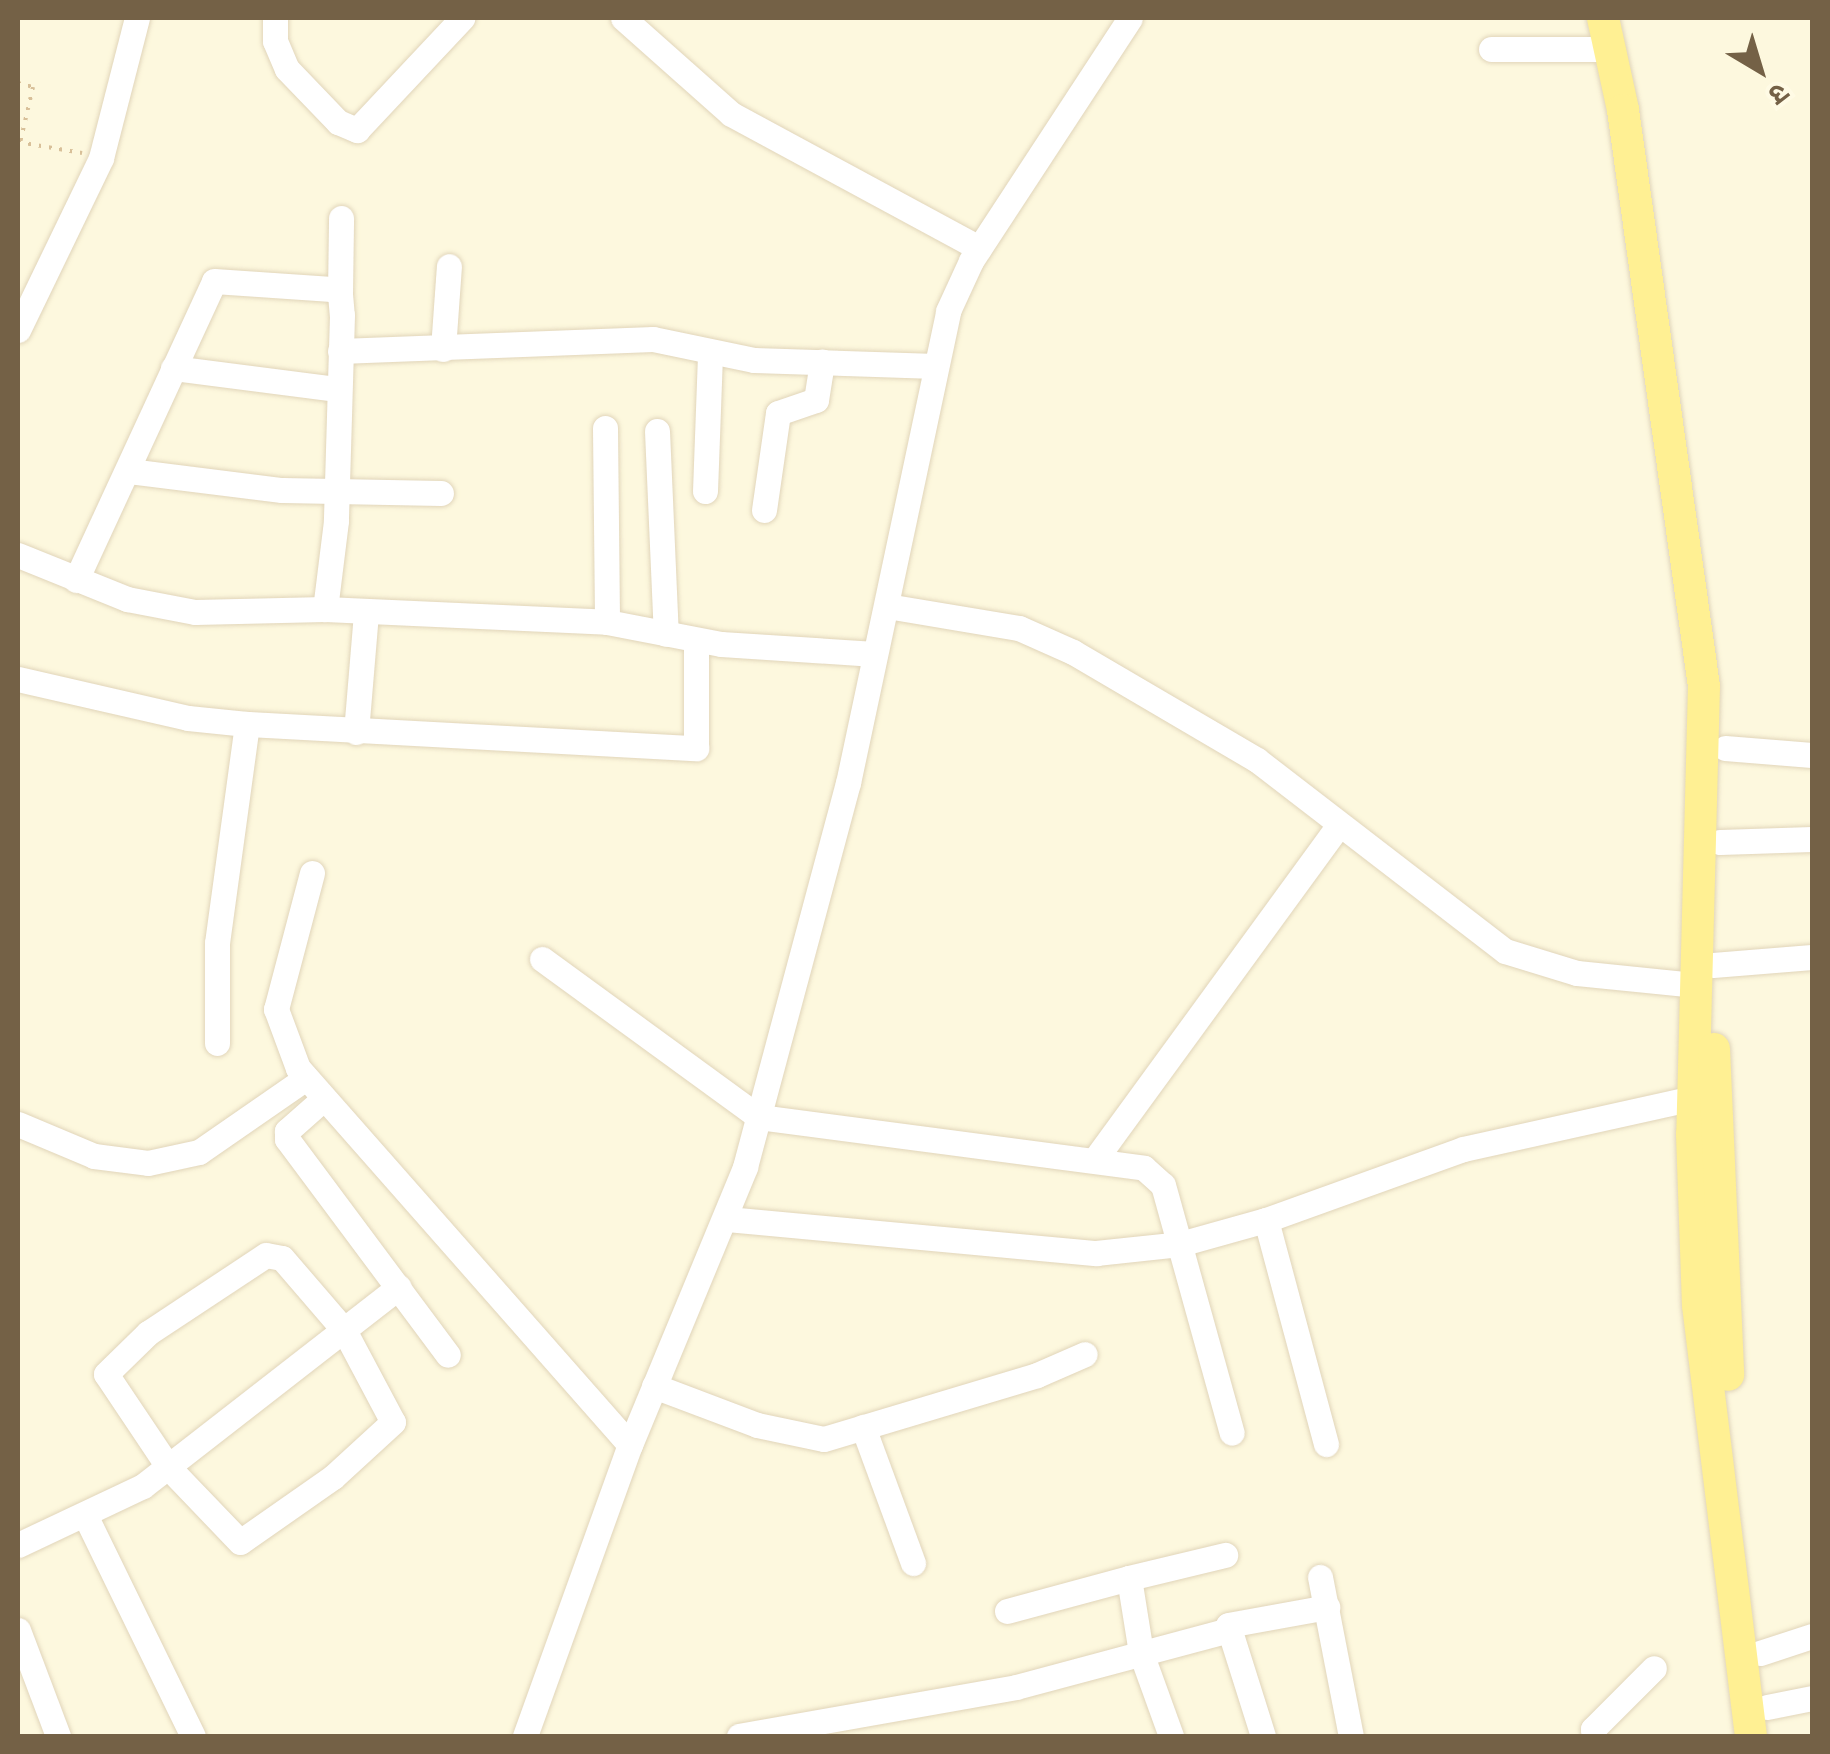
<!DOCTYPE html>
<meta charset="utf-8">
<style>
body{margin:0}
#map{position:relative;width:1830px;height:1754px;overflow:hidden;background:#fdf8de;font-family:"Fira Sans","Noto Sans Devanagari",sans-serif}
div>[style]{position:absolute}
.path>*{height:4px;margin-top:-2px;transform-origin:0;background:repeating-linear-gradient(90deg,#d8c099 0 2.5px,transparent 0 10.5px)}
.roads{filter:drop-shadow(0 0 2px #e1d5ba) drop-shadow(0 0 2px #e1d5ba)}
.minor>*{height:25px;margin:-12.5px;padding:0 12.5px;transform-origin:12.5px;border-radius:12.5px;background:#fff}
.major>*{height:32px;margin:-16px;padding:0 16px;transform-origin:16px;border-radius:16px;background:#fff093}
span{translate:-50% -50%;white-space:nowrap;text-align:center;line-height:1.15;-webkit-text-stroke:10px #fffbe5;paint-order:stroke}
.frame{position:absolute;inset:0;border:20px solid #746146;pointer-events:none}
.north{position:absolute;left:1710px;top:20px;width:100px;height:100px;-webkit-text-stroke:8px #fffbe5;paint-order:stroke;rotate:142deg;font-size:28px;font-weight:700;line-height:40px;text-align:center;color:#746146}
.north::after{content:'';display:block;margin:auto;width:35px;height:45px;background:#746146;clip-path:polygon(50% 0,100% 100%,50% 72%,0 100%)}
</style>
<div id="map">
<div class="path">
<i style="left:18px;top:83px;width:16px;rotate:15deg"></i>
<i style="left:33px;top:87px;width:57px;rotate:103.1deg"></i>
<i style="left:18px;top:142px;width:65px;rotate:9.8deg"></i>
</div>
<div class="roads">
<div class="minor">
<i style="left:275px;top:18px;width:23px;rotate:90deg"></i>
<i style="left:275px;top:41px;width:30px;rotate:67deg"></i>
<i style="left:287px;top:69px;width:74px;rotate:46.1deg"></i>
<i style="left:338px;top:122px;width:21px;rotate:23deg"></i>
<i style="left:357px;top:130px;width:154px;rotate:-46.8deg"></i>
<i style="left:623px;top:18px;width:144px;rotate:41.6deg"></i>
<i style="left:731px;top:114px;width:282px;rotate:28.4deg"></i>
<i style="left:1491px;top:49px;width:119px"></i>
<i style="left:340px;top:294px;width:76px;rotate:-89.2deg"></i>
<i style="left:18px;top:330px;width:191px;rotate:-64.2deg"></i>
<i style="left:101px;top:158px;width:145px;rotate:-75.6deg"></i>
<i style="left:443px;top:349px;width:83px;rotate:-85.9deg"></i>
<i style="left:340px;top:351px;width:313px;rotate:-2.2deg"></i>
<i style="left:653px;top:339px;width:103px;rotate:11.7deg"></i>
<i style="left:754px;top:360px;width:182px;rotate:1.9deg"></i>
<i style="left:173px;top:368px;width:165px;rotate:7.3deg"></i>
<i style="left:605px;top:428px;width:194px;rotate:89.4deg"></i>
<i style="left:657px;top:431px;width:203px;rotate:87.5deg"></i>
<i style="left:129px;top:471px;width:154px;rotate:7.1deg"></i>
<i style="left:282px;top:490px;width:159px;rotate:1.1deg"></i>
<i style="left:705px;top:491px;width:139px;rotate:-87.9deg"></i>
<i style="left:764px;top:510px;width:98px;rotate:-81.8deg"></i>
<i style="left:778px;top:413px;width:40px;rotate:-18.9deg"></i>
<i style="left:816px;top:400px;width:39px;rotate:-81deg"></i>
<i style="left:18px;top:555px;width:118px;rotate:22deg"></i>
<i style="left:127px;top:599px;width:69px;rotate:10.8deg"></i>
<i style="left:195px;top:612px;width:130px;rotate:-1.3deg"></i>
<i style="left:325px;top:609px;width:282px;rotate:2.6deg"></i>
<i style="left:607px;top:622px;width:116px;rotate:10.9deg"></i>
<i style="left:721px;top:644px;width:154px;rotate:3.7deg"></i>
<i style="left:76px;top:580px;width:329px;rotate:-65.2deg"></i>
<i style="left:214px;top:281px;width:118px;rotate:3.9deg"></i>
<i style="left:332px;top:289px;width:9px;rotate:32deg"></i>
<i style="left:340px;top:294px;width:21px;rotate:85deg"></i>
<i style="left:342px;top:315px;width:206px;rotate:91.7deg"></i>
<i style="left:336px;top:521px;width:89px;rotate:97.1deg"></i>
<i style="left:887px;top:606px;width:134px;rotate:9.5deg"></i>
<i style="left:1019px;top:628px;width:59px;rotate:24deg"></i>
<i style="left:1073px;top:652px;width:213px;rotate:30.4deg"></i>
<i style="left:1257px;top:760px;width:313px;rotate:37.6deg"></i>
<i style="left:1505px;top:951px;width:75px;rotate:17deg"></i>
<i style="left:1577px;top:973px;width:120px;rotate:5.8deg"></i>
<i style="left:18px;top:679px;width:174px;rotate:12.9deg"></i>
<i style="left:188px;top:718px;width:59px;rotate:5.8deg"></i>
<i style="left:247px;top:724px;width:450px;rotate:3.1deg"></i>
<i style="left:696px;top:748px;width:107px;rotate:-90deg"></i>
<i style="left:356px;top:732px;width:120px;rotate:-85.2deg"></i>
<i style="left:1725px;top:748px;width:87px;rotate:4.6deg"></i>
<i style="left:1720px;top:842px;width:92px;rotate:-1.9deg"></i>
<i style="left:312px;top:873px;width:141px;rotate:104.8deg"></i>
<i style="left:276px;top:1009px;width:63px;rotate:69.6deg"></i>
<i style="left:298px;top:1068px;width:502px;rotate:48.63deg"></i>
<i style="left:542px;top:959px;width:268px;rotate:36.1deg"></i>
<i style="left:759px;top:1117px;width:388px;rotate:7.5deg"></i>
<i style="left:1144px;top:1168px;width:25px;rotate:42deg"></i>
<i style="left:1163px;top:1185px;width:257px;rotate:74.5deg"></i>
<i style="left:1713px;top:965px;width:99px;rotate:-4.6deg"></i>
<i style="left:217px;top:1043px;width:100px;rotate:-90deg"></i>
<i style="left:217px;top:943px;width:221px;rotate:-82.2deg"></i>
<i style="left:322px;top:1100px;width:47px;rotate:138.5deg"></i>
<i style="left:287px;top:1131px;width:8px;rotate:90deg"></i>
<i style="left:287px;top:1139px;width:269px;rotate:53.3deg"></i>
<i style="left:18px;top:1124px;width:82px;rotate:22.8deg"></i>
<i style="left:94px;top:1156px;width:54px;rotate:7.4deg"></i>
<i style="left:148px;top:1163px;width:52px;rotate:-12.2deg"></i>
<i style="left:199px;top:1152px;width:130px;rotate:-34.7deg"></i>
<i style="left:1096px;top:1158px;width:412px;rotate:-53.9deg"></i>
<i style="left:727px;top:1219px;width:371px;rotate:5.3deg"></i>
<i style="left:1096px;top:1253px;width:84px;rotate:-6.1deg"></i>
<i style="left:1180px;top:1244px;width:89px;rotate:-15.6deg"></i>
<i style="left:1266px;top:1220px;width:209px;rotate:-19.8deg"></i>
<i style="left:1463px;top:1149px;width:236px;rotate:-12.5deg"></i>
<i style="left:1266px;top:1220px;width:232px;rotate:75deg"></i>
<i style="left:266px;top:1255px;width:16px;rotate:11deg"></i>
<i style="left:282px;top:1258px;width:95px;rotate:49.3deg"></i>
<i style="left:344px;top:1330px;width:104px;rotate:62deg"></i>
<i style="left:393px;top:1422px;width:81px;rotate:137.5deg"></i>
<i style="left:333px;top:1477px;width:113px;rotate:145deg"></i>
<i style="left:240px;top:1542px;width:103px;rotate:-133.8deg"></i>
<i style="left:169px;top:1468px;width:113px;rotate:-123.8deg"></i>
<i style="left:106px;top:1374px;width:59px;rotate:-44.3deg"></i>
<i style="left:148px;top:1333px;width:141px;rotate:-33.5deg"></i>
<i style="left:654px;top:1386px;width:110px;rotate:20.7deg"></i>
<i style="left:757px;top:1425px;width:68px;rotate:11.8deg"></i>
<i style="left:824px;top:1439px;width:222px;rotate:-16.7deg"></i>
<i style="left:1037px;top:1375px;width:52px;rotate:-23.6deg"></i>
<i style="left:863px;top:1427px;width:145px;rotate:69.8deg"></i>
<i style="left:85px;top:1515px;width:246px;rotate:64deg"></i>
<i style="left:18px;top:1545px;width:138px;rotate:-25.3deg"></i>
<i style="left:143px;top:1486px;width:324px;rotate:-37.9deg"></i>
<i style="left:1320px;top:1577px;width:162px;rotate:79deg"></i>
<i style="left:1129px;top:1578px;width:99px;rotate:-13.5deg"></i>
<i style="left:1007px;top:1611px;width:126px;rotate:-15.1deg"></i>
<i style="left:1129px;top:1578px;width:76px;rotate:80.9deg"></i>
<i style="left:1141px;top:1653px;width:88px;rotate:70.1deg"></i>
<i style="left:18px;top:1630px;width:113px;rotate:69.3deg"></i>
<i style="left:1760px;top:1653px;width:55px;rotate:-18.1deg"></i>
<i style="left:1767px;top:1707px;width:46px;rotate:-11.3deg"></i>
<i style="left:525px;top:1736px;width:309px;rotate:-70.2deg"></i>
<i style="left:630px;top:1445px;width:301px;rotate:-67.5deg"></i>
<i style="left:745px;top:1167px;width:398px;rotate:-75deg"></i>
<i style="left:848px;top:783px;width:482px;rotate:-78deg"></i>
<i style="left:948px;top:311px;width:55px;rotate:-65.3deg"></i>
<i style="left:971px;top:261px;width:290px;rotate:-56.8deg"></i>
<i style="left:739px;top:1736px;width:281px;rotate:-10deg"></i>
<i style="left:1016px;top:1687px;width:220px;rotate:-15deg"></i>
<i style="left:1263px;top:1736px;width:116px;rotate:-107.5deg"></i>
<i style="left:1228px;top:1625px;width:101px;rotate:-10.3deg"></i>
<i style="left:1594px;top:1736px;width:7px;rotate:-98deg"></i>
<i style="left:1593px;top:1729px;width:86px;rotate:-45deg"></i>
</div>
<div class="major">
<i style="left:1603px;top:18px;width:94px;rotate:77.7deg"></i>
<i style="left:1623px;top:110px;width:582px;rotate:82deg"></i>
<i style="left:1704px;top:686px;width:448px;rotate:91.5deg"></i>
<i style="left:1692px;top:1134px;width:171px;rotate:88deg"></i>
<i style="left:1698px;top:1305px;width:434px;rotate:83deg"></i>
<i style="left:1714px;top:1049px;width:326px;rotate:87.5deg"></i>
</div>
</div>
<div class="frame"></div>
<div class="north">उ</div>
</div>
